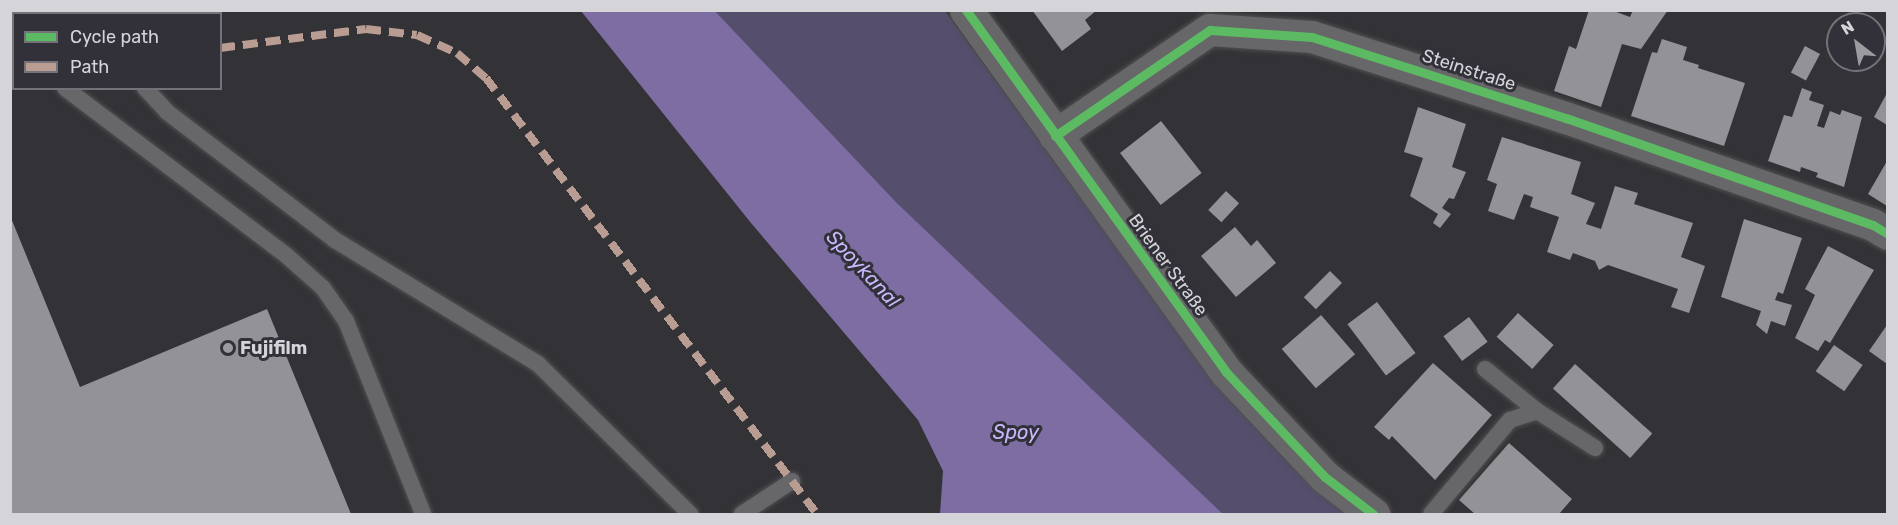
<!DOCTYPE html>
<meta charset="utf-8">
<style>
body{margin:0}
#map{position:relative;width:1898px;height:525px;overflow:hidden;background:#333236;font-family:Rubik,sans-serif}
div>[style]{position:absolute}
.green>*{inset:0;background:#564e6d}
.water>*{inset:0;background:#7d6da2}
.building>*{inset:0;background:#939296;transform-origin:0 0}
.roads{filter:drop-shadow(0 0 2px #504f52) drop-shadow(0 0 2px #504f52)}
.service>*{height:16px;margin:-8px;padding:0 8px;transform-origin:8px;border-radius:8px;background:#676669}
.minor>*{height:32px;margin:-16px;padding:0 16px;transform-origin:16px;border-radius:16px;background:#676669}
.tertiary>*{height:33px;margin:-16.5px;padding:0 16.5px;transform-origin:16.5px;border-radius:16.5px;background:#676669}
.quiet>*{height:8px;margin-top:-4px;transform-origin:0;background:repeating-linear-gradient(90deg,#b99d93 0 15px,transparent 0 23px)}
.cycleway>*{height:9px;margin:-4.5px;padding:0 4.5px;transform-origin:4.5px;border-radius:4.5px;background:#5cba63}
.dots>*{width:16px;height:16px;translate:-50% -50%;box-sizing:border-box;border:3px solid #323038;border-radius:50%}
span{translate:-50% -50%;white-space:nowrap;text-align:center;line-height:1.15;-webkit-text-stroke:6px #323038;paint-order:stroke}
.street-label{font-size:18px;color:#d5d4d9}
.poi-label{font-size:18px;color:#d5d4d9;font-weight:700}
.left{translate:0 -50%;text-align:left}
.water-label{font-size:20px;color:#cab7fb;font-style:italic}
.frame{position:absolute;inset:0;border:12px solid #d5d4d9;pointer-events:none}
.legend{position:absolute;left:12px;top:12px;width:210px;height:78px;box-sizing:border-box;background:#323038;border:2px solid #737278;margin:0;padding:8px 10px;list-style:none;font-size:18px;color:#d5d4d9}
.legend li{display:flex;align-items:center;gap:12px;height:30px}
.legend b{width:30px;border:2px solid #737278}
.north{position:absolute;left:1826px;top:12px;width:60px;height:60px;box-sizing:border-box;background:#323038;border:2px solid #737278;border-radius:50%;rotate:329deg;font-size:16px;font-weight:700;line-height:24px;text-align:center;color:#d5d4d9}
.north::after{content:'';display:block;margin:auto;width:21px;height:27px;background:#9c9ba0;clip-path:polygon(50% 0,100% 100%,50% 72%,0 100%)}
</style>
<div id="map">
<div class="green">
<i style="clip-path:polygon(715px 11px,945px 11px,1071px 185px,1213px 372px,1302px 475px,1345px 514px,1223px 514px,896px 202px)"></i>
</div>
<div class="water">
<i style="clip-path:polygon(581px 11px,715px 11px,896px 202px,1223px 514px,940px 514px,943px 471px,918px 420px,751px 223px)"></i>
</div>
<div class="building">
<i style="clip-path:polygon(1032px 10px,1097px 10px,1085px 20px,1091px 29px,1062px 51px)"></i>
<i style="clip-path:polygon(1589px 10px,1611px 10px,1630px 17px,1633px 10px,1668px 10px,1641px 49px,1622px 44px,1601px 107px,1554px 91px,1569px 46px,1576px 49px)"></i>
<i style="clip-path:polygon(1662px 39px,1687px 47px,1683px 60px,1699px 65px,1698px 68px,1745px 83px,1724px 146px,1631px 116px,1652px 52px,1657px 53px)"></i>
<i style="left:1805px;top:46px;width:17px;height:30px;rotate:28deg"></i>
<i style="clip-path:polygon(1802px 88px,1812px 92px,1809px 100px,1824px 105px,1817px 126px,1824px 128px,1830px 111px,1840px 115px,1842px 110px,1862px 117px,1844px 187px,1816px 177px,1818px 173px,1801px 167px,1800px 172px,1768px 161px,1784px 115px,1792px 117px)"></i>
<i style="clip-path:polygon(1887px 93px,1887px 125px,1874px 117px)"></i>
<i style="clip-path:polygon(1418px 107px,1466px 124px,1452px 167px,1466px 172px,1454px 199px,1449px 198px,1442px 208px,1451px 214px,1440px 228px,1433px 223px,1438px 214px,1410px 196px,1423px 158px,1404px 152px)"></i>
<i style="left:1161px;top:121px;width:66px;height:52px;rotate:52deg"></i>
<i style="clip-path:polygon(1502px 137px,1581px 162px,1571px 194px,1595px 203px,1586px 224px,1601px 229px,1615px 186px,1638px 193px,1634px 204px,1693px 223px,1681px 257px,1705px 266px,1689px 313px,1671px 307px,1678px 289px,1608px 265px,1599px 270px,1595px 261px,1573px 253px,1570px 260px,1547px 252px,1559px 217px,1530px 207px,1533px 197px,1524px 194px,1514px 220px,1488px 211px,1497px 184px,1487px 180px)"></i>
<i style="clip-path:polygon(1887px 161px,1887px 206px,1868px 194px)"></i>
<i style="left:1226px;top:191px;width:18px;height:26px;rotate:43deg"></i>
<i style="clip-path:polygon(11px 218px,80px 387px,267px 309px,351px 514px,10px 514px)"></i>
<i style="clip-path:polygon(1744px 219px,1802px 238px,1783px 294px,1778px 292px,1775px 300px,1792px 305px,1785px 326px,1771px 321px,1767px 334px,1756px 325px,1761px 311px,1721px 297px)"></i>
<i style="clip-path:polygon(1235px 227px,1251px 246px,1257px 240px,1276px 263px,1236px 297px,1201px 256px)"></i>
<i style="clip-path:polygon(1828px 246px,1874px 270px,1830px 343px,1825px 340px,1818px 351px,1795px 338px,1815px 295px,1805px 289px)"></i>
<i style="left:1330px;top:271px;width:17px;height:37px;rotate:45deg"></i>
<i style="left:1377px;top:302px;width:64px;height:37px;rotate:53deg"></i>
<i style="left:1518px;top:313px;width:48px;height:32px;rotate:42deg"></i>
<i style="left:1321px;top:315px;width:52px;height:52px;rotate:49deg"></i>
<i style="left:1469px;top:317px;width:31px;height:32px;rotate:53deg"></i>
<i style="clip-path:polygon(1887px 325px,1887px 364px,1869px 351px)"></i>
<i style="left:1834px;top:345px;width:35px;height:32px;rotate:35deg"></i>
<i style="clip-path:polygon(1433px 363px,1492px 415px,1435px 480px,1392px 436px,1389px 440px,1374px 427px)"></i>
<i style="left:1575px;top:364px;width:104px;height:33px;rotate:42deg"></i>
<i style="clip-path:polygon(1509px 443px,1572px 499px,1559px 514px,1475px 514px,1459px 500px)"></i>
</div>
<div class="roads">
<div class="service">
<i style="left:10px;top:47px;width:5px;rotate:37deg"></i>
<i style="left:65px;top:88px;width:278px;rotate:37.1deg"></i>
<i style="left:287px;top:256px;width:48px;rotate:41.6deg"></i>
<i style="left:323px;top:288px;width:40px;rotate:55.1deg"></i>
<i style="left:346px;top:321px;width:208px;rotate:68.2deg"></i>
<i style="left:145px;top:88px;width:33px;rotate:47deg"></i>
<i style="left:167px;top:112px;width:211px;rotate:37.3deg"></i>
<i style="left:335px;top:240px;width:238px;rotate:31.4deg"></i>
<i style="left:538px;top:364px;width:214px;rotate:44.6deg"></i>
<i style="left:1485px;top:369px;width:67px;rotate:38.9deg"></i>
<i style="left:742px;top:514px;width:60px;rotate:-33.4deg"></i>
<i style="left:1431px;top:514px;width:123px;rotate:-50deg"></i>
<i style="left:1510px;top:420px;width:28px;rotate:-18deg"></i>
<i style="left:1537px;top:411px;width:69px;rotate:32.5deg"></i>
</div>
<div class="minor">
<i style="left:34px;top:10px;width:6px;rotate:39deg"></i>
<i style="left:1055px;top:136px;width:188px;rotate:-34.4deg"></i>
<i style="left:1210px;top:30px;width:102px;rotate:3.9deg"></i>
<i style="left:1312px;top:37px;width:267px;rotate:17.7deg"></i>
<i style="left:1566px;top:118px;width:325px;rotate:19.2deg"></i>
<i style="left:1873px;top:225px;width:17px;rotate:31deg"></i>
</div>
<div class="tertiary">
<i style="left:966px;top:10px;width:446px;rotate:54.3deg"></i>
<i style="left:1226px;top:372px;width:144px;rotate:46.7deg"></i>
<i style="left:1325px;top:477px;width:61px;rotate:37.6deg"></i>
</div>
</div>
<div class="quiet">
<i style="left:220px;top:48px;width:147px;rotate:-7.4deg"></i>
<i style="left:366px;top:29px;width:51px;rotate:6.7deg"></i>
<i style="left:417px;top:35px;width:44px;rotate:24.2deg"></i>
<i style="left:457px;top:53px;width:38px;rotate:41deg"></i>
<i style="left:486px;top:78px;width:547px;rotate:52.8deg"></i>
</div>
<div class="cycleway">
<i style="left:966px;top:10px;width:446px;rotate:54.3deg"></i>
<i style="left:1226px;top:372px;width:144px;rotate:46.7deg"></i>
<i style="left:1325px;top:477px;width:61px;rotate:37.6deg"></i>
<i style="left:1055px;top:136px;width:188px;rotate:-34.4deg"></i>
<i style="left:1210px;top:30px;width:102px;rotate:3.9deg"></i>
<i style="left:1312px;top:37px;width:267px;rotate:17.7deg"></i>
<i style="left:1566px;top:118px;width:325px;rotate:19.2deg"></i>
<i style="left:1873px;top:225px;width:17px;rotate:31deg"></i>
</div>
<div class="dots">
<i style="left:228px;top:348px;background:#9c9ba0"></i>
</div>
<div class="street-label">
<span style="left:1469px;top:70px;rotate:18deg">Steinstraße</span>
<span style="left:1168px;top:265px;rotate:54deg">Briener Straße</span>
</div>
<div class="poi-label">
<span class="left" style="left:240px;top:348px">Fujifilm</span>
</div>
<div class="water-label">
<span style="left:863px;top:269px;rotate:47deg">Spoykanal</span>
<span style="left:1016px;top:432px">Spoy</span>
</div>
<div class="frame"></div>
<ul class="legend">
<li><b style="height:8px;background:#5cba63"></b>Cycle path</li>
<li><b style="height:8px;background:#b99d93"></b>Path</li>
</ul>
<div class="north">N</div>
</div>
